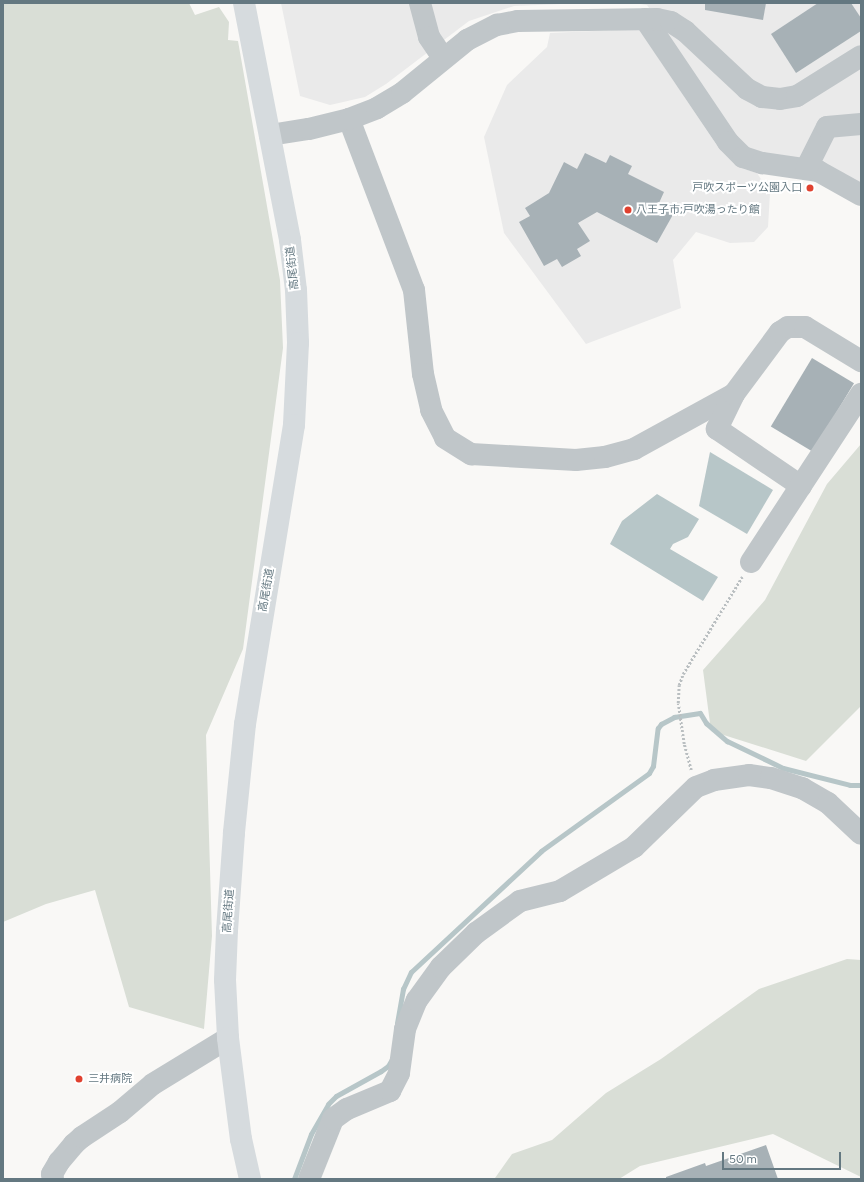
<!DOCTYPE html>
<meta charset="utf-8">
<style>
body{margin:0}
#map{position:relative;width:864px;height:1182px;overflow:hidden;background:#f9f8f6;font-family:Figtree,"Noto Sans JP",sans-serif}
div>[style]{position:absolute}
.built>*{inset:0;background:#eaeaea}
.green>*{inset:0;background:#d9ded6}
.water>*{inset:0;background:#b7c6c8}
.stream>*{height:5px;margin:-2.5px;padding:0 2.5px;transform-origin:2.5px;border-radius:2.5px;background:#b7c6c8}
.building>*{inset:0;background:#a7b1b6;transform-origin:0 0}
.path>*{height:2.5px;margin-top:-1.25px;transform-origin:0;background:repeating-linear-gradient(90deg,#babfc1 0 2px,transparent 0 4px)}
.minor>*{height:22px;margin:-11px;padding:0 11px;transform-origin:11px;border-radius:11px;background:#c0c6c9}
.major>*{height:22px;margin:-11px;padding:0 11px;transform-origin:11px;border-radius:11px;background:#d6dbde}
.dots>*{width:11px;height:11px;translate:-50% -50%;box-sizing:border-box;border:2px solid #fff;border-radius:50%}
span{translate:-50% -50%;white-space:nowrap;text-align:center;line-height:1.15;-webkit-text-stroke:4px #fff;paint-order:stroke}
.poi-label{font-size:11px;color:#647881}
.right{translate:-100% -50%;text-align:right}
.left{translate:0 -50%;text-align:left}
.street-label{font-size:11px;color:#647881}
.frame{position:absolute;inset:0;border:4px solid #647881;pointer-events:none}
.scale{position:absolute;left:722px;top:1152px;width:119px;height:18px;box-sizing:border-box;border:2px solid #647881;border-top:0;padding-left:5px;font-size:12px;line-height:14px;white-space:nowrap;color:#647881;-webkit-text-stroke:3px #fff;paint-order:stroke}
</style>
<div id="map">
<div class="built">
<i style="clip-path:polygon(281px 3px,585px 3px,514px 6px,469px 21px,386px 84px,365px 97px,330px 105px,300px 96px)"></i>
<i style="clip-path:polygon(634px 3px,861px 3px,861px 187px,746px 150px,647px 5px)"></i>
<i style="clip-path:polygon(639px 29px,716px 144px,733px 162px,744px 169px,757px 173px,770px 193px,768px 227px,754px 242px,730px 243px,696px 232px,673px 260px,681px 308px,586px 344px,504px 233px,484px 137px,507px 85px,547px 47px,550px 33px)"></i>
</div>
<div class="green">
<i style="clip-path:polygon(3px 3px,189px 3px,195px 15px,219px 7px,229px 22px,228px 40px,238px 41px,280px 280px,283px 348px,243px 649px,206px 735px,212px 936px,204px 1029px,129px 1007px,95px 890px,46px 904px,3px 922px)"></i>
<i style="clip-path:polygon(861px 444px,861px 706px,806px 761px,711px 731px,703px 670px,765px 600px,827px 484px)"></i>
<i style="clip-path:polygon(847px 959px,861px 960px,861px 1177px,773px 1134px,640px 1166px,619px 1179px,495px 1178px,512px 1154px,552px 1140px,606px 1093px,661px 1059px,759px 989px)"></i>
</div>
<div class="water">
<i style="clip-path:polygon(710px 452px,773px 490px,747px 534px,699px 506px)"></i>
<i style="clip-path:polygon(657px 494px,699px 519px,688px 537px,673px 544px,670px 549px,718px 577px,703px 601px,610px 544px,622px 521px)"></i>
</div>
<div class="stream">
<i style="left:397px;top:1023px;width:35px;rotate:-80deg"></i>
<i style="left:403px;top:989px;width:19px;rotate:-65deg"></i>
<i style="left:411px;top:972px;width:178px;rotate:-42.9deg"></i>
<i style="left:541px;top:851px;width:133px;rotate:-35.8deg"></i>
<i style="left:649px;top:773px;width:8px;rotate:-60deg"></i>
<i style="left:653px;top:766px;width:38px;rotate:-83deg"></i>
<i style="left:658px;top:728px;width:5px;rotate:-53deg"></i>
<i style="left:661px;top:724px;width:15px;rotate:-28deg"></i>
<i style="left:674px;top:717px;width:26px;rotate:-9deg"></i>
<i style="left:700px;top:713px;width:12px;rotate:59deg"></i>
<i style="left:706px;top:723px;width:28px;rotate:41deg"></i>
<i style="left:727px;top:741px;width:62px;rotate:25.7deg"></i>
<i style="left:783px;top:768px;width:69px;rotate:14.2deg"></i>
<i style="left:850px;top:785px;width:11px"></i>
<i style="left:294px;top:1179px;width:48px;rotate:-69.3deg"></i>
<i style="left:311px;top:1134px;width:34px;rotate:-60deg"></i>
<i style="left:328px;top:1104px;width:11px;rotate:-45deg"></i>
<i style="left:336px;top:1096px;width:51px;rotate:-29.1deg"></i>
<i style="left:381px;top:1071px;width:9px;rotate:-36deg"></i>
<i style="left:388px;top:1066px;width:8px;rotate:-60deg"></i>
</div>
<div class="building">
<i style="clip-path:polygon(705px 3px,766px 3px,763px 20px,705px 10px)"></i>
<i style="clip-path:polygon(818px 3px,851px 3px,861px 18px,861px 31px,796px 73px,771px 34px)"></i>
<i style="clip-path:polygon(585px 153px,606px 163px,610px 155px,632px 166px,628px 174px,664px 192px,659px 203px,675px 211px,657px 243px,597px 212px,578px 223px,590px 241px,577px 249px,581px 256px,562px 267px,557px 259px,544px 266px,519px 222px,530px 216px,525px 208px,549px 193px,564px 162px,577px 169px)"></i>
<i style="left:812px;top:358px;width:49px;height:80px;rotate:31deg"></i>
<i style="clip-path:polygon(766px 1145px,778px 1179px,666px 1179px,666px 1177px,705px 1163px,706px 1166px)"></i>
</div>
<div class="path">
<i style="left:691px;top:770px;width:27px;rotate:-105deg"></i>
<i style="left:684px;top:744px;width:41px;rotate:-98.3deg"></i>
<i style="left:678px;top:703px;width:18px;rotate:-87deg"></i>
<i style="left:679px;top:685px;width:12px;rotate:-70deg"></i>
<i style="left:683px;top:674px;width:114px;rotate:-58.7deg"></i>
</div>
<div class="minor">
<i style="left:420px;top:3px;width:35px;rotate:75deg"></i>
<i style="left:429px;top:37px;width:25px;rotate:56deg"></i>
<i style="left:645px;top:19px;width:148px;rotate:56deg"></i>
<i style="left:728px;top:142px;width:21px;rotate:45deg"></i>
<i style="left:743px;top:157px;width:20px;rotate:18deg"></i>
<i style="left:762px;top:163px;width:57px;rotate:8.1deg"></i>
<i style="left:818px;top:171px;width:49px;rotate:29.2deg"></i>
<i style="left:349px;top:119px;width:183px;rotate:69.2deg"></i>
<i style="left:414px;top:290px;width:84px;rotate:83.9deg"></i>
<i style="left:423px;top:374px;width:37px;rotate:77deg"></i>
<i style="left:431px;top:410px;width:31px;rotate:63deg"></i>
<i style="left:445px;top:438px;width:31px;rotate:32deg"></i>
<i style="left:471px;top:454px;width:105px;rotate:3.3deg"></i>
<i style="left:576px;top:460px;width:29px;rotate:-6deg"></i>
<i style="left:605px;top:457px;width:30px;rotate:-15deg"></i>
<i style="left:634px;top:449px;width:114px;rotate:-28.8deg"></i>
<i style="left:270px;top:135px;width:39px;rotate:-9deg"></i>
<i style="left:309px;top:129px;width:41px;rotate:-14deg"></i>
<i style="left:349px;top:119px;width:30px;rotate:-21deg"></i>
<i style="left:377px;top:108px;width:29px;rotate:-31deg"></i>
<i style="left:402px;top:93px;width:84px;rotate:-39.2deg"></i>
<i style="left:467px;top:40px;width:34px;rotate:-27deg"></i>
<i style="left:497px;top:25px;width:21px;rotate:-11deg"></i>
<i style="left:518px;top:21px;width:139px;rotate:-0.8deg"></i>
<i style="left:657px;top:19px;width:14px;rotate:12deg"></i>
<i style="left:671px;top:22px;width:17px;rotate:33deg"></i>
<i style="left:685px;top:31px;width:85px;rotate:43.1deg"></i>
<i style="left:747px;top:89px;width:17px;rotate:28deg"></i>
<i style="left:762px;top:97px;width:18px;rotate:6deg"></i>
<i style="left:780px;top:99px;width:17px;rotate:-10deg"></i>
<i style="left:797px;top:96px;width:75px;rotate:-32deg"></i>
<i style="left:806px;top:169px;width:47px;rotate:-63.4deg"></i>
<i style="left:827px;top:127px;width:34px;rotate:-5deg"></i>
<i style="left:801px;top:486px;width:102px;rotate:-145.8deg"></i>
<i style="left:717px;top:429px;width:39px;rotate:-64deg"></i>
<i style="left:734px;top:394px;width:77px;rotate:-53.4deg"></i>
<i style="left:780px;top:332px;width:9px;rotate:-32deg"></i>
<i style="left:788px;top:327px;width:17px"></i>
<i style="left:805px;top:327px;width:66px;rotate:31.3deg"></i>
<i style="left:751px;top:562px;width:201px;rotate:-56.8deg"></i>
<i style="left:53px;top:1179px;width:5px;rotate:-101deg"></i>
<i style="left:52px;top:1174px;width:14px;rotate:-60deg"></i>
<i style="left:59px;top:1162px;width:23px;rotate:-50deg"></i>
<i style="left:74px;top:1144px;width:11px;rotate:-41deg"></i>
<i style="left:82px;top:1137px;width:45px;rotate:-33.3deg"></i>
<i style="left:120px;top:1112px;width:43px;rotate:-40.3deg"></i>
<i style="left:153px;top:1084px;width:88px;rotate:-31.5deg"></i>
<i style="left:309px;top:1179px;width:65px;rotate:-68.2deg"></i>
<i style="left:333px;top:1119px;width:17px;rotate:-36deg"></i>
<i style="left:347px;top:1109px;width:47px;rotate:-22.7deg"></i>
<i style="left:390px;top:1091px;width:20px;rotate:-63deg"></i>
<i style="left:399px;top:1073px;width:44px;rotate:-82.2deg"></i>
<i style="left:405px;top:1029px;width:31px;rotate:-68deg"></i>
<i style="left:417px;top:1000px;width:41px;rotate:-54deg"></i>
<i style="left:441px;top:967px;width:49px;rotate:-44.2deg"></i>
<i style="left:476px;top:933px;width:54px;rotate:-36deg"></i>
<i style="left:520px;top:901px;width:41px;rotate:-14deg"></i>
<i style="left:560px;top:891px;width:86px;rotate:-30.7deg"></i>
<i style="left:634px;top:847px;width:86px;rotate:-44.1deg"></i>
<i style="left:696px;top:787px;width:19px;rotate:-21deg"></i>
<i style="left:714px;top:780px;width:35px;rotate:-8deg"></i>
<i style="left:749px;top:775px;width:22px;rotate:8deg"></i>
<i style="left:771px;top:778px;width:33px;rotate:18deg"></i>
<i style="left:802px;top:788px;width:30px;rotate:30deg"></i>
<i style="left:828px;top:803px;width:45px;rotate:43.2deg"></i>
</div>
<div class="major">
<i style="left:244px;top:3px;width:241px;rotate:79deg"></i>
<i style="left:290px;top:240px;width:50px;rotate:83.2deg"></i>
<i style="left:296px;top:290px;width:53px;rotate:87.8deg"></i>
<i style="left:298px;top:343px;width:82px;rotate:92.8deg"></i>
<i style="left:294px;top:425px;width:303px;rotate:99.3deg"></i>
<i style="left:245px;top:724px;width:110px;rotate:95.8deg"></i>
<i style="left:234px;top:833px;width:97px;rotate:94.1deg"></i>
<i style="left:227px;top:930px;width:50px;rotate:92.3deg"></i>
<i style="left:225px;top:980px;width:58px;rotate:87deg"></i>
<i style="left:228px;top:1038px;width:102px;rotate:82.7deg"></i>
<i style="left:241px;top:1139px;width:41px;rotate:77.3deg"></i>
</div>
<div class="dots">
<i style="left:810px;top:188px;background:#e0412f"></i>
<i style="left:628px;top:210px;background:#e0412f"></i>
<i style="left:79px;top:1079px;background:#e0412f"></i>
</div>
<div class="poi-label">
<span class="right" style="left:802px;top:188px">戸吹スポーツ公園入口</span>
<span class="left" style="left:636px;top:210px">八王子市;戸吹湯ったり館</span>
<span class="left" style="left:88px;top:1079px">三井病院</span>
</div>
<div class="street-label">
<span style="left:293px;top:268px;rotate:-96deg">高尾街道</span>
<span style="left:267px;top:590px;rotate:-80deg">高尾街道</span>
<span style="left:229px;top:911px;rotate:-86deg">高尾街道</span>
</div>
<div class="frame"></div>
<div class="scale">50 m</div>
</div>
